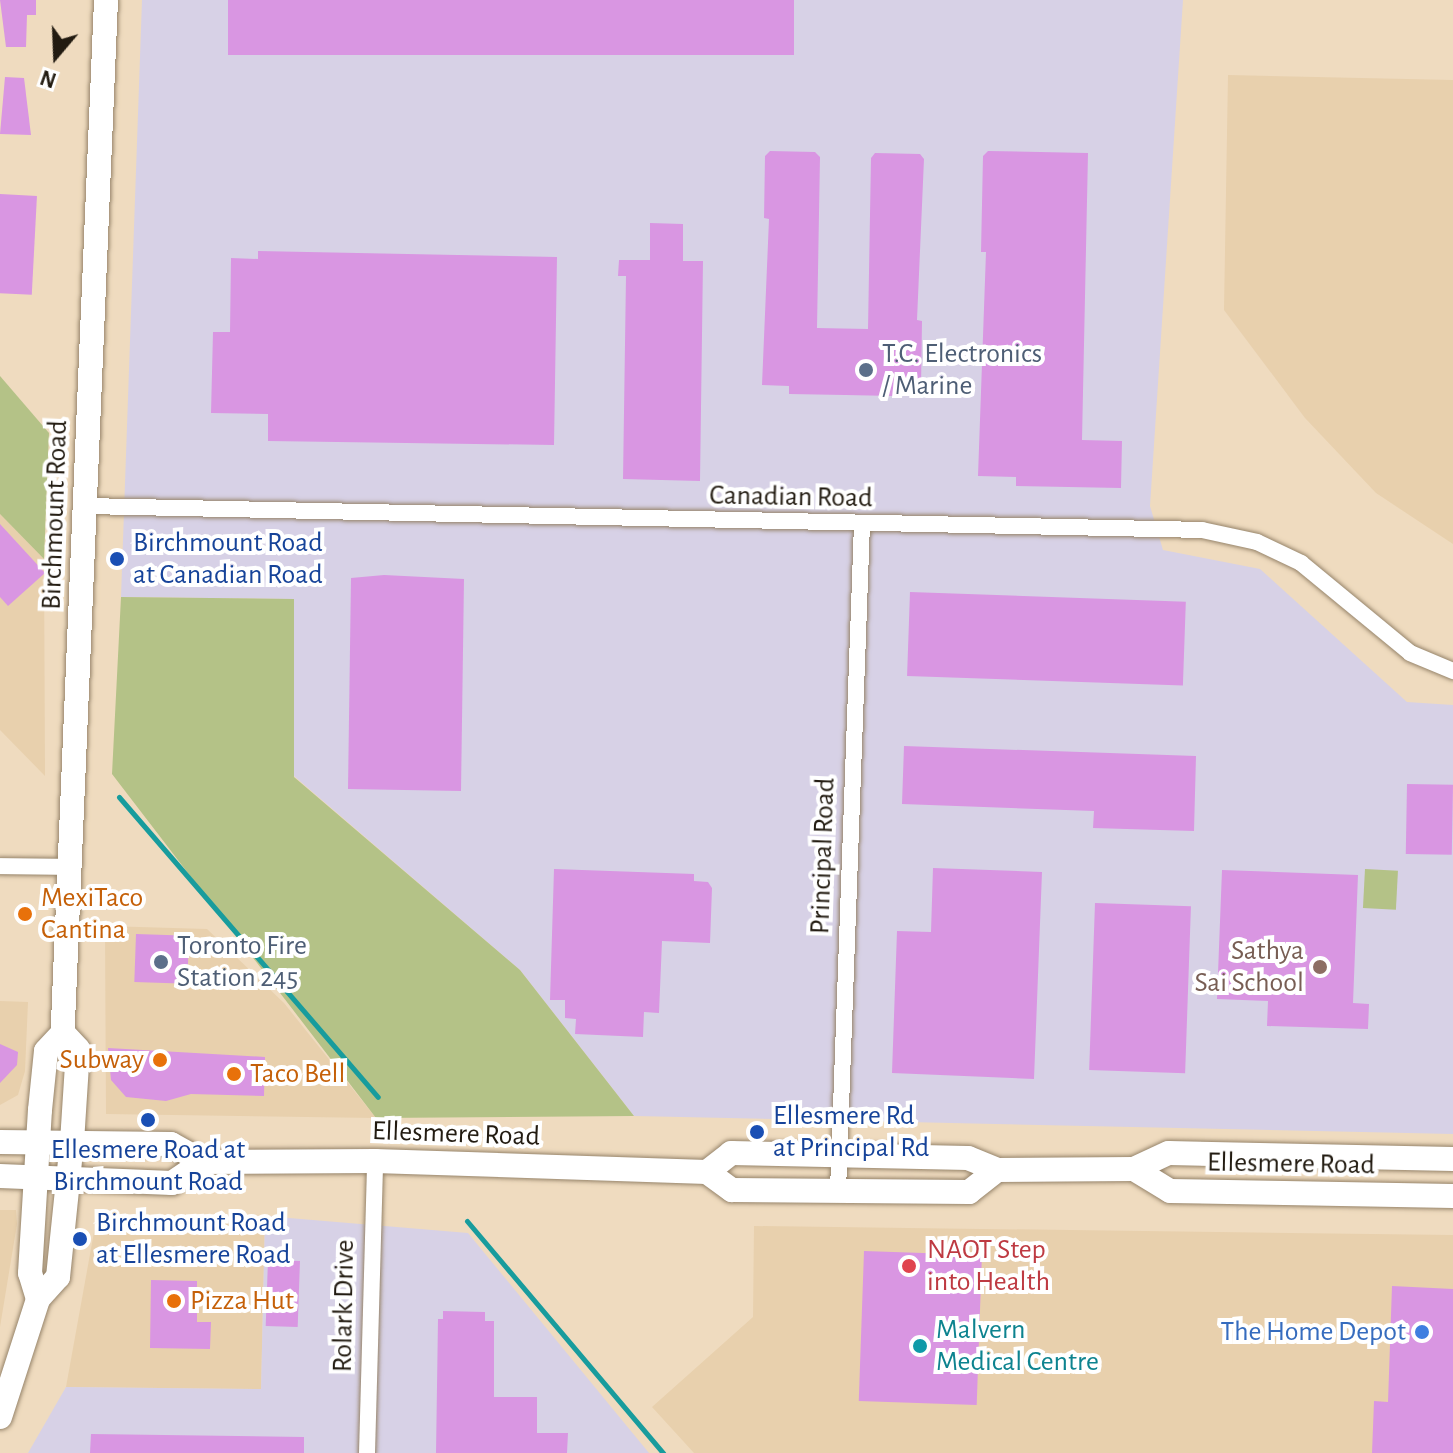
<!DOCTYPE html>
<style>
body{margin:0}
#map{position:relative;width:1453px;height:1453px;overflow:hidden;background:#efdbbf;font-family:"Alegreya Sans",sans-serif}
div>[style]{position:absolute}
.built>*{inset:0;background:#e8d0ad}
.industrial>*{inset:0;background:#d7d1e6}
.green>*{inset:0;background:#b4c287;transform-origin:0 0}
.stream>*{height:5px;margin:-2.5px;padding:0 2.5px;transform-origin:2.5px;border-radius:2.5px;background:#189c9d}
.building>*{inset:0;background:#d996e2;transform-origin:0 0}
.roads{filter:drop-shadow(0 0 2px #96846a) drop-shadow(0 0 2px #96846a)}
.street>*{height:16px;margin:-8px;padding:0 8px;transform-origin:8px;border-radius:8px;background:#fff}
.secondary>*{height:24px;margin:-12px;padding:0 12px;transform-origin:12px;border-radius:12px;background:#fff}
.dots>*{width:22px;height:22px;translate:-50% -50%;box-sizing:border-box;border:4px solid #fff;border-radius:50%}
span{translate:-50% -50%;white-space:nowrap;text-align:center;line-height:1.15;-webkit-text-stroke:8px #fff;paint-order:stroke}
.service-label{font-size:28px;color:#4e5e75}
.left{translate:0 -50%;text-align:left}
.street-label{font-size:28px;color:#221b11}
.transit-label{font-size:28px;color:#164399}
.food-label{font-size:28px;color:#c56008}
.right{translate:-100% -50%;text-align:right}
.education-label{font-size:28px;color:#785e54}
.health-label{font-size:28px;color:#be3a42}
.culture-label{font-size:28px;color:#0d838f}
.shop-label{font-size:28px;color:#366cbe}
.north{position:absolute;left:16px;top:16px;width:80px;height:80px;-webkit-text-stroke:6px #fff;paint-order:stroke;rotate:199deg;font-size:22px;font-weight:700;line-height:32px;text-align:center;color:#221b11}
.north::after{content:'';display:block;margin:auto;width:28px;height:36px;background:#221b11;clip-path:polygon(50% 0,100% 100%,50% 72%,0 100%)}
</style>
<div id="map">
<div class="built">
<i style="clip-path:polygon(1228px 75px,1453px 80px,1453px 544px,1376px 493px,1305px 418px,1224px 310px)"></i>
<i style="clip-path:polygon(0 514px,44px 559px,45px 776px,0 730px)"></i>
<i style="clip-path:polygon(105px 926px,207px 929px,284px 1003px,376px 1118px,106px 1114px)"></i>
<i style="clip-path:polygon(0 1001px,28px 1002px,25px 1071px,18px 1095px,0 1105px)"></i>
<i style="clip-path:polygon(0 1210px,16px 1210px,17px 1224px,0 1327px)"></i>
<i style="clip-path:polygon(102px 1215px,265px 1216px,261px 1389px,66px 1387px,96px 1221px)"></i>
<i style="clip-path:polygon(754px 1226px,1453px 1235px,1453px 1453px,694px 1453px,652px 1407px,753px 1317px)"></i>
</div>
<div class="industrial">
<i style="clip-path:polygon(142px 0,1183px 0,1150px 506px,1163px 550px,1260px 569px,1407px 702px,1453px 705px,1453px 1134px,634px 1116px,520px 970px,294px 776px,294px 599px,121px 597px)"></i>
<i style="clip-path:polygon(265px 1216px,468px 1233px,649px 1453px,28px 1453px,66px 1387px,261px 1389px)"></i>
</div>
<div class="green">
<i style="clip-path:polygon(0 376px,49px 433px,44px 559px,0 514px)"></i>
<i style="clip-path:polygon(121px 597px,294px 599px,294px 777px,520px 970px,634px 1116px,376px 1118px,112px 774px)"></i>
<i style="left:1365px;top:869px;width:33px;height:39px;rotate:3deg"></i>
</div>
<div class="stream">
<i style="left:119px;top:797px;width:396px;rotate:49.2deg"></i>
<i style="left:467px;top:1221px;width:304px;rotate:49.8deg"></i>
</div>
<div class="building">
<i style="clip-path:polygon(0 0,36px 0,36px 15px,27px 15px,26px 47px,6px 47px)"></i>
<i style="left:228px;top:0;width:566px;height:55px"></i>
<i style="clip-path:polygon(5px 77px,24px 78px,31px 135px,0 134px)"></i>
<i style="clip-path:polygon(770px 151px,815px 152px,820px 157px,817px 328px,868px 329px,871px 158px,875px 153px,920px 154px,924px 159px,917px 320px,922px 321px,921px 388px,894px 387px,894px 396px,845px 395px,789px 394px,789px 386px,762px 385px,769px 219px,764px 218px,765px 156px)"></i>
<i style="clip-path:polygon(988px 151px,1088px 153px,1082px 440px,1122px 441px,1121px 488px,1016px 486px,1016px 477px,978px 476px,986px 252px,981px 252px,983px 156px)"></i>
<i style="left:0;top:194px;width:37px;height:99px;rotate:3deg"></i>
<i style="clip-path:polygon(650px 223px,683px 224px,683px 261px,703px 261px,700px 481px,623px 479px,626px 276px,618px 276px,619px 260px,650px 260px)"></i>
<i style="clip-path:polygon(258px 251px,557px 257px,554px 445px,268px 441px,268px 414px,211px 413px,213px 332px,230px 332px,231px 258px,258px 259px)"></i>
<i style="clip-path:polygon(0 524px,45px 573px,8px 606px,0 597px)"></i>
<i style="clip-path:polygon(384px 575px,464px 579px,461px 791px,348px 789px,351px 578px)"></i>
<i style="left:910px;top:592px;width:276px;height:84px;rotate:2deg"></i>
<i style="clip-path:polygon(904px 746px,1196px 756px,1194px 831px,1093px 828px,1094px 811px,902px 804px)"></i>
<i style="left:1407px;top:784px;width:46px;height:70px;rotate:1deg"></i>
<i style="clip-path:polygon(933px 868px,1042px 872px,1034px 1079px,892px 1073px,897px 931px,931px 932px)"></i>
<i style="clip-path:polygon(554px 869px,694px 874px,694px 881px,708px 882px,712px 888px,710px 943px,662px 941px,659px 1013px,644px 1012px,643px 1037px,575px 1034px,576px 1019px,565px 1018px,565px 1000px,550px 1000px)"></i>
<i style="clip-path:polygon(1222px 870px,1358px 875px,1353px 1003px,1369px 1004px,1368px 1029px,1267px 1026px,1268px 1001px,1217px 999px)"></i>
<i style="left:1095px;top:903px;width:96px;height:167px;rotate:2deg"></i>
<i style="left:136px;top:934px;width:53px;height:48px;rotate:2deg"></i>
<i style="clip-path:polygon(0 1044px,18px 1052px,17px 1065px,0 1083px)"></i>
<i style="clip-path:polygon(108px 1048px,265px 1057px,264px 1096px,191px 1094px,166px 1101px,126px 1097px,111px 1080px)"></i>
<i style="left:864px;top:1251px;width:118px;height:150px;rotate:2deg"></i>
<i style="left:268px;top:1260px;width:32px;height:66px;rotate:2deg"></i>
<i style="clip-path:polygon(151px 1280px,197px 1281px,197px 1322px,211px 1322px,210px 1349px,150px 1348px)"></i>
<i style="clip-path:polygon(1392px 1286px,1453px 1289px,1453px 1453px,1372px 1453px,1374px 1401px,1388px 1402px)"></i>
<i style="clip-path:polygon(443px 1311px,485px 1312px,485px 1321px,494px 1321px,494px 1397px,537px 1397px,537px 1433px,568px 1433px,567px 1453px,436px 1453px,438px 1319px,443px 1319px)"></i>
<i style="clip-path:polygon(91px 1434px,304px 1437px,304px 1453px,90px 1453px)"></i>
</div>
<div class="roads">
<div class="street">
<i style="left:86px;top:506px;width:1116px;rotate:1.23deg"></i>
<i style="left:1202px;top:530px;width:56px;rotate:12.3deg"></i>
<i style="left:1257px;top:542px;width:49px;rotate:25.5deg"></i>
<i style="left:1301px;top:563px;width:141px;rotate:39.5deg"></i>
<i style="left:1410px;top:653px;width:47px;rotate:22.7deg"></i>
<i style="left:0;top:866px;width:70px;rotate:0.8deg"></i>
<i style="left:838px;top:1191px;width:667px;rotate:-87.94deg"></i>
<i style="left:367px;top:1453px;width:292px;rotate:-88.4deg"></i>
</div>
<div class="secondary">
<i style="left:0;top:1142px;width:171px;rotate:0.7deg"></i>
<i style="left:171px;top:1144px;width:37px;rotate:29deg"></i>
<i style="left:203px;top:1162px;width:172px;rotate:-0.3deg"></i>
<i style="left:375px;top:1161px;width:332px;rotate:1.9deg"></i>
<i style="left:707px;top:1172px;width:31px;rotate:36deg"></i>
<i style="left:732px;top:1190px;width:237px;rotate:0.5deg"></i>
<i style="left:969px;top:1192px;width:36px;rotate:-38deg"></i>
<i style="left:1134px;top:1169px;width:42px;rotate:31.4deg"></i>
<i style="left:1170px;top:1191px;width:283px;rotate:1deg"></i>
<i style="left:707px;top:1172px;width:31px;rotate:-38deg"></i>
<i style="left:731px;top:1153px;width:237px;rotate:1.2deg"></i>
<i style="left:968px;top:1158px;width:31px;rotate:22deg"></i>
<i style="left:997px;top:1170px;width:137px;rotate:-0.4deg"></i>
<i style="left:1134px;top:1169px;width:38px;rotate:-25deg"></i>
<i style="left:1169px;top:1153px;width:284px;rotate:1.2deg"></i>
<i style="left:0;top:1176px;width:172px;rotate:2.3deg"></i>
<i style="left:172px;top:1183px;width:37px;rotate:-34deg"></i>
<i style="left:38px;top:1299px;width:27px;rotate:-107deg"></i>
<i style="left:30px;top:1273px;width:163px;rotate:-86.5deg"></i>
<i style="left:40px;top:1110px;width:59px;rotate:-84.2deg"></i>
<i style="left:46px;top:1051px;width:25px;rotate:-47deg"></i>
<i style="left:0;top:1417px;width:124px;rotate:-72.1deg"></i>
<i style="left:38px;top:1299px;width:30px;rotate:-48deg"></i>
<i style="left:58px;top:1277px;width:136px;rotate:-84.1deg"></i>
<i style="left:72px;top:1142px;width:93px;rotate:-86.3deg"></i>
<i style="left:78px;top:1049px;width:22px;rotate:-133deg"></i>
<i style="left:63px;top:1033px;width:11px;rotate:-90deg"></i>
<i style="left:63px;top:1022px;width:1023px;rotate:-87.59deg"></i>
</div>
</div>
<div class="dots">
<i style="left:866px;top:370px;background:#5c6f8a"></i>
<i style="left:117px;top:559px;background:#1a4fb4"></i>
<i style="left:25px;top:914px;background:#e8710a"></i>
<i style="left:161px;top:962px;background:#5c6f8a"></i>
<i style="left:1320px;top:967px;background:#8d6e63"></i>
<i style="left:160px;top:1060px;background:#e8710a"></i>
<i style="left:234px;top:1074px;background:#e8710a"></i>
<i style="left:148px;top:1120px;background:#1a4fb4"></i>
<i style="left:757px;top:1132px;background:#1a4fb4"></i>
<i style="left:80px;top:1239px;background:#1a4fb4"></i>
<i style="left:909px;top:1266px;background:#e0444e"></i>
<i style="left:174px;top:1301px;background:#e8710a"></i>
<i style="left:1422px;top:1332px;background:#3f7fe0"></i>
<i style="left:920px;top:1346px;background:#0f9aa8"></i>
</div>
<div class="service-label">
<span class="left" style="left:882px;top:370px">T.C. Electronics<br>/ Marine</span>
<span class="left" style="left:177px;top:962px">Toronto Fire<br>Station 245</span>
</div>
<div class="street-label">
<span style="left:791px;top:497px;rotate:1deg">Canadian Road</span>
<span style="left:55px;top:515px;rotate:-88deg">Birchmount Road</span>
<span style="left:823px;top:856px;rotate:-88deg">Principal Road</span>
<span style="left:456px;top:1134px;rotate:2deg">Ellesmere Road</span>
<span style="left:1291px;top:1164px;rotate:1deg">Ellesmere Road</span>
<span style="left:344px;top:1306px;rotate:-89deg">Rolark Drive</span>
</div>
<div class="transit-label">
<span class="left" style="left:133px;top:559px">Birchmount Road<br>at Canadian Road</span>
<span class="left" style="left:773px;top:1132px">Ellesmere Rd<br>at Principal Rd</span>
<span style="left:148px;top:1166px">Ellesmere Road at<br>Birchmount Road</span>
<span class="left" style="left:96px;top:1239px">Birchmount Road<br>at Ellesmere Road</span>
</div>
<div class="food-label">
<span class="left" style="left:41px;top:914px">MexiTaco<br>Cantina</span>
<span class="right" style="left:144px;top:1060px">Subway</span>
<span class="left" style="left:250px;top:1074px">Taco Bell</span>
<span class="left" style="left:190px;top:1301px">Pizza Hut</span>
</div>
<div class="education-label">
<span class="right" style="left:1304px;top:967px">Sathya<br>Sai School</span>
</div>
<div class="health-label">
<span class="left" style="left:927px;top:1266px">NAOT Step<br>into Health</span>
</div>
<div class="culture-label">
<span class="left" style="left:936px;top:1346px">Malvern<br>Medical Centre</span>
</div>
<div class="shop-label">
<span class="right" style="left:1406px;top:1332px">The Home Depot</span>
</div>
<div class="north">N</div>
</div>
